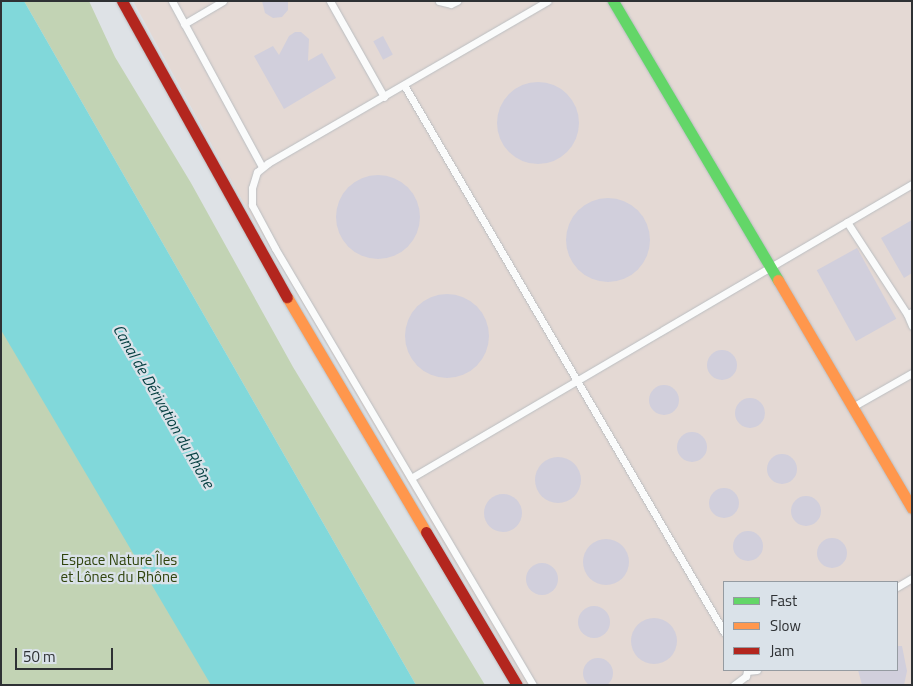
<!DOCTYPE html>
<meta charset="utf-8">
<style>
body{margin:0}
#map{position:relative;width:913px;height:686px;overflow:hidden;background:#dee2e6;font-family:"Titillium Web",sans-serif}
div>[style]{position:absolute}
.industrial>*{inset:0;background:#e4d9d4}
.green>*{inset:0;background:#c2d3b4}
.water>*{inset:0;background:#81d8da}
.building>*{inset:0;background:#d1cfdc;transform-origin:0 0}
.round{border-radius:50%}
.roads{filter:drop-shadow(0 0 1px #bbbec1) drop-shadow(0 0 1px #bbbec1)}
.lane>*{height:7px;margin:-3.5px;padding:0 3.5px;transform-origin:3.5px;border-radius:3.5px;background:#fafbfb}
.fast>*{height:11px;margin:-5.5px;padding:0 5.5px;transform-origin:5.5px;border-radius:5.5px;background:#63d668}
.slow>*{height:11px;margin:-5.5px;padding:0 5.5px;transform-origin:5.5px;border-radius:5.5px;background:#ff974d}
.jam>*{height:11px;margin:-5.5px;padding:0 5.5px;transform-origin:5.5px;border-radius:5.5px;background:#b3261e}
span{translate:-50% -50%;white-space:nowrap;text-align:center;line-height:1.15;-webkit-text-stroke:4.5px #dae2e9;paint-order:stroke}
.park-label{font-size:15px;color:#30440d}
.water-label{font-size:16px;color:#064042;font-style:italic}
.frame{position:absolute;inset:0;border:2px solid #2e3134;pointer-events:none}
.legend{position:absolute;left:723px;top:581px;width:175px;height:90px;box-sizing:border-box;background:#dae2e9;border:1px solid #959ba1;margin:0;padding:6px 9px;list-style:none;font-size:15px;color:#2e3134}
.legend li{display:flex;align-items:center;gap:10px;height:25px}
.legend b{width:25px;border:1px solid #959ba1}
.scale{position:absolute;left:15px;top:648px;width:98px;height:22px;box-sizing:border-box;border:2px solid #2e3134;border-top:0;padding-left:6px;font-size:15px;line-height:18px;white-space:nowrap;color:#2e3134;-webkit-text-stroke:4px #dae2e9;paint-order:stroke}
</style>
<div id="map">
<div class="industrial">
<i style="clip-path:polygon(evenodd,133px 1px,912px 1px,912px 685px,507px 685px,514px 665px,241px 198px,133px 1px,724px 582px,897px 582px,897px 670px,724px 670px,724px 582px)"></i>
</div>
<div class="green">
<i style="clip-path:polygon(24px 1px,89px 1px,115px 57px,191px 183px,293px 367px,485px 685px,416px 685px)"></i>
<i style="clip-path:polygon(1px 135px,323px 685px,1px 685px)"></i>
</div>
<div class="water">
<i style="clip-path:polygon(1px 1px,24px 1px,416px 685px,211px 685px,1px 330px)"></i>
</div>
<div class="building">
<i style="clip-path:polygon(262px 1px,288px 1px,288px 10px,282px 17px,273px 18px,265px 13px)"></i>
<i style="clip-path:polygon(295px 32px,301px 32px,309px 39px,308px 61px,322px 53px,336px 78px,284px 109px,254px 56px,273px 46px,279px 55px,289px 36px)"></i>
<i style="left:383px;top:36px;width:21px;height:11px;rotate:62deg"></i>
<i class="round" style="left:497px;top:82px;width:82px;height:82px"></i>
<i class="round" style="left:336px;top:175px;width:84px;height:84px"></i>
<i class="round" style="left:566px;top:198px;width:84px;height:84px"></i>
<i style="clip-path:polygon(912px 220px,912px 273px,904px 278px,881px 238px)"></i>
<i style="left:857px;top:248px;width:81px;height:46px;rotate:61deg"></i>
<i class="round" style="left:405px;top:294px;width:84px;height:84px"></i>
<i class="round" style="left:707px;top:350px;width:30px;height:30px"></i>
<i class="round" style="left:649px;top:385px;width:30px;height:30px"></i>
<i class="round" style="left:735px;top:398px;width:30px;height:30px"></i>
<i class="round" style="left:677px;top:432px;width:30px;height:30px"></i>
<i class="round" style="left:767px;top:454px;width:30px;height:30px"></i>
<i class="round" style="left:535px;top:457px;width:46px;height:46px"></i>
<i class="round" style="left:709px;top:488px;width:30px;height:30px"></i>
<i class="round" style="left:484px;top:494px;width:38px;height:38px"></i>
<i class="round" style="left:791px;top:496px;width:30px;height:30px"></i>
<i class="round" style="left:733px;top:531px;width:30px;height:30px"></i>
<i class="round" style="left:817px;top:538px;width:30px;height:30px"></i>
<i class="round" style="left:583px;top:539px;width:46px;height:46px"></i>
<i class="round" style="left:526px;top:563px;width:32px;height:32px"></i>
<i class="round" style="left:578px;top:606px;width:32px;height:32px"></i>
<i class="round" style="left:631px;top:618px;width:46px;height:46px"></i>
<i style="clip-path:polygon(897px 646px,902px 646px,907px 671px,904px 685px,862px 685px,858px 670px,897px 670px)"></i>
<i class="round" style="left:583px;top:658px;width:30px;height:30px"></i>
</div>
<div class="roads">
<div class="lane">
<i style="left:172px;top:1px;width:189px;rotate:61.5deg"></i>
<i style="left:330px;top:1px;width:110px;rotate:60.6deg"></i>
<i style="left:439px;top:1px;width:12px;rotate:14deg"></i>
<i style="left:451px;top:4px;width:7px;rotate:-27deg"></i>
<i style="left:184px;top:24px;width:45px;rotate:-30.5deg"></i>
<i style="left:404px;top:85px;width:634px;rotate:59.67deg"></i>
<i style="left:847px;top:222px;width:110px;rotate:56.9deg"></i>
<i style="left:912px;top:312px;width:5px;rotate:158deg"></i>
<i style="left:907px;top:314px;width:13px;rotate:67deg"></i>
<i style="left:854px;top:406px;width:67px;rotate:-29.6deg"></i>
<i style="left:411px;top:478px;width:581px;rotate:-30.41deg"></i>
<i style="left:897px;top:587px;width:17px;rotate:-31deg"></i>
<i style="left:747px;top:671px;width:10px;rotate:-6deg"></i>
<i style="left:533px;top:685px;width:507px;rotate:-120.56deg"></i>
<i style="left:275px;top:248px;width:49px;rotate:-118.1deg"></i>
<i style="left:252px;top:205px;width:17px;rotate:-90deg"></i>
<i style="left:252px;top:188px;width:17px;rotate:-73deg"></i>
<i style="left:257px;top:172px;width:14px;rotate:-39deg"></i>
<i style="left:268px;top:163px;width:323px;rotate:-30.1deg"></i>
<i style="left:734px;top:685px;width:15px;rotate:-37deg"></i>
<i style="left:746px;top:676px;width:5px;rotate:-79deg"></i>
</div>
<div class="fast">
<i style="left:613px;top:1px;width:324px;rotate:59.4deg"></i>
</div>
<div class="slow">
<i style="left:778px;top:280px;width:264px;rotate:59.6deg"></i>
<i style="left:287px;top:297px;width:273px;rotate:59.4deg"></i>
</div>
<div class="jam">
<i style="left:122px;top:1px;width:339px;rotate:60.9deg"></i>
<i style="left:426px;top:532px;width:178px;rotate:59.3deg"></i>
</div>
</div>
<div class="park-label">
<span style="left:119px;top:568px">Espace Nature Îles<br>et Lônes du Rhône</span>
</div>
<div class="water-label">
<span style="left:164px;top:406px;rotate:60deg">Canal de Dérivation du Rhône</span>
</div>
<div class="frame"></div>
<ul class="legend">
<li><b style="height:6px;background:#63d668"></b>Fast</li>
<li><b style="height:6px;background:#ff974d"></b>Slow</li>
<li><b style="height:6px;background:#b3261e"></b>Jam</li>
</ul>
<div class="scale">50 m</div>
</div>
